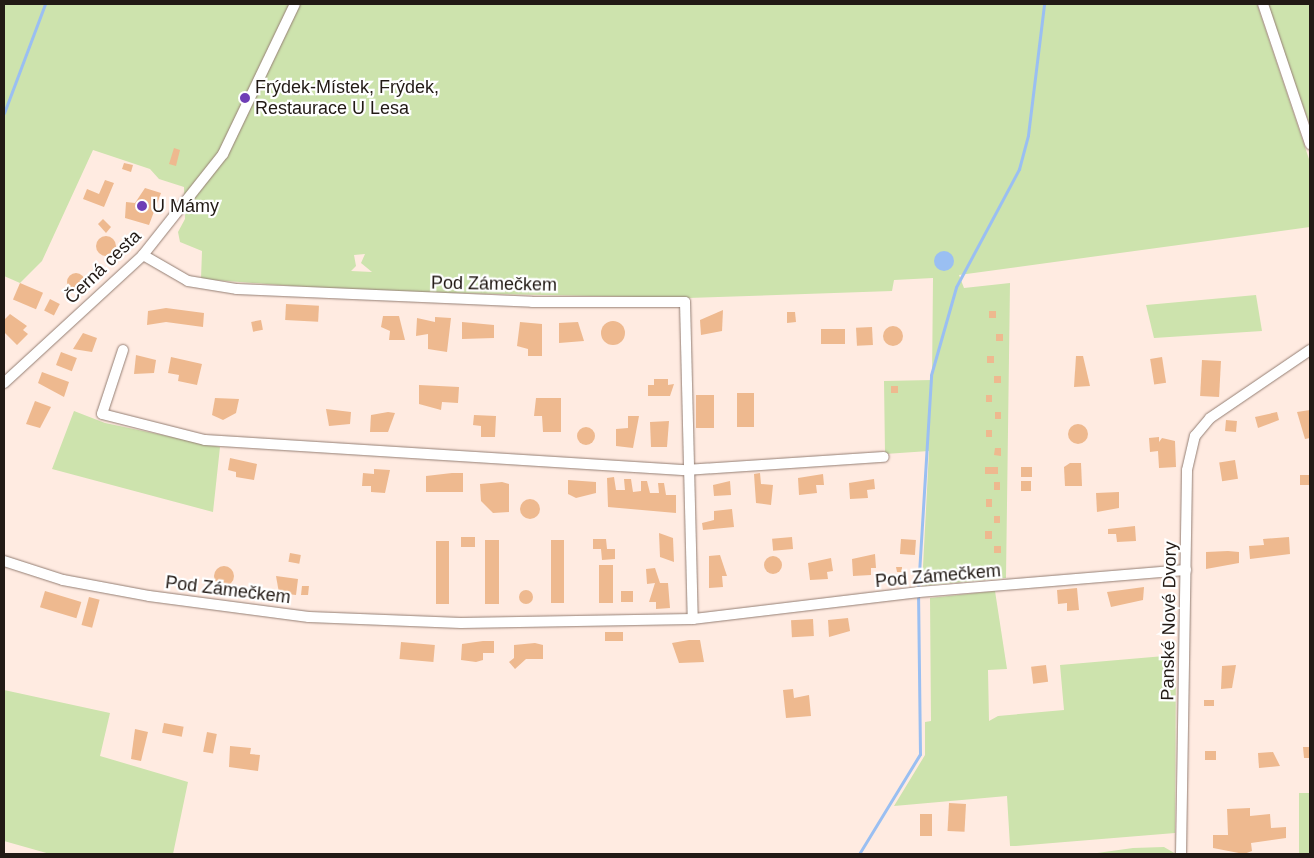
<!DOCTYPE html>
<meta charset="utf-8">
<style>
body{margin:0}
#map{position:relative;width:1314px;height:858px;overflow:hidden;background:#ffebe1;font-family:Arial,sans-serif}
div>[style]{position:absolute}
.green>*{inset:0;background:#cde3ad;transform-origin:0 0}
.water>*{inset:0;background:#9abff2}
.round{border-radius:50%}
.stream>*{height:3px;margin:-1.5px;padding:0 1.5px;transform-origin:1.5px;border-radius:1.5px;background:#9abff2}
.building>*{inset:0;background:#eeb98f;transform-origin:0 0}
.roads{filter:drop-shadow(0 0 1px #947e73) drop-shadow(0 0 1px #947e73)}
.street>*{height:10px;margin:-5px;padding:0 5px;transform-origin:5px;border-radius:5px;background:#fff}
.dots>*{width:14px;height:14px;translate:-50% -50%;box-sizing:border-box;border:2px solid #fff;border-radius:50%}
span{translate:-50% -50%;white-space:nowrap;text-align:center;line-height:1.15;-webkit-text-stroke:4.5px #fff;paint-order:stroke}
.poi-label{font-size:18px;color:#221a15}
.left{translate:0 -50%;text-align:left}
.street-label{font-size:18px;color:#221a15}
.frame{position:absolute;inset:0;border:5px solid #221a15;pointer-events:none}
</style>
<div id="map">
<div class="green">
<i style="clip-path:polygon(evenodd,4px 4px,1257px 4px,1310px 162px,1310px 227px,959px 275px,964px 288px,1010px 283px,1006px 578px,922px 586px,929px 451px,885px 454px,884px 381px,932px 380px,933px 278px,894px 280px,892px 291px,688px 298px,358px 291px,201px 279px,202px 251px,180px 242px,178px 232px,185px 219px,184px 187px,159px 179px,150px 169px,93px 150px,42px 261px,20px 283px,4px 276px,4px 4px,365px 254px,361px 263px,372px 272px,351px 271px,356px 266px,354px 255px,365px 254px)"></i>
<i style="clip-path:polygon(1267px 4px,1310px 4px,1310px 126px)"></i>
<i style="clip-path:polygon(1256px 295px,1262px 331px,1154px 338px,1146px 305px)"></i>
<i style="clip-path:polygon(74px 411px,105px 423px,220px 447px,213px 512px,52px 469px)"></i>
<i style="clip-path:polygon(995px 591px,1007px 669px,988px 670px,989px 721px,998px 716px,1064px 710px,1060px 665px,1176px 655px,1175px 833px,1016px 846px,1010px 846px,1007px 796px,894px 806px,925px 755px,925px 722px,931px 721px,930px 598px)"></i>
<i style="clip-path:polygon(4px 690px,110px 713px,100px 756px,188px 782px,173px 854px,50px 854px,4px 841px)"></i>
<i style="left:1310px;top:793px;width:61px;height:11px;rotate:90deg"></i>
<i style="clip-path:polygon(1164px 847px,1176px 854px,1090px 854px,1133px 848px)"></i>
</div>
<div class="water">
<i class="round" style="left:934px;top:251px;width:20px;height:20px"></i>
</div>
<div class="stream">
<i style="left:4px;top:113px;width:116px;rotate:-69.4deg"></i>
<i style="left:859px;top:854px;width:117px;rotate:-58.6deg"></i>
<i style="left:920px;top:754px;width:164px;rotate:-90.7deg"></i>
<i style="left:918px;top:590px;width:215px;rotate:-86.5deg"></i>
<i style="left:931px;top:375px;width:91px;rotate:-74.1deg"></i>
<i style="left:956px;top:287px;width:134px;rotate:-61.9deg"></i>
<i style="left:1019px;top:169px;width:35px;rotate:-75deg"></i>
<i style="left:1028px;top:135px;width:132px;rotate:-83deg"></i>
</div>
<div class="building">
<i style="clip-path:polygon(174px 148px,180px 150px,176px 166px,169px 164px)"></i>
<i style="clip-path:polygon(124px 163px,133px 165px,131px 172px,122px 169px)"></i>
<i style="clip-path:polygon(105px 180px,114px 183px,104px 207px,83px 199px,87px 189px,99px 194px)"></i>
<i style="clip-path:polygon(145px 188px,161px 193px,149px 225px,125px 218px,126px 202px,135px 203px)"></i>
<i style="clip-path:polygon(103px 219px,111px 227px,106px 233px,98px 224px)"></i>
<i class="round" style="left:96px;top:236px;width:20px;height:20px"></i>
<i class="round" style="left:67px;top:273px;width:18px;height:18px"></i>
<i style="left:20px;top:283px;width:25px;height:18px;rotate:23deg"></i>
<i style="left:50px;top:299px;width:11px;height:13px;rotate:27deg"></i>
<i style="left:286px;top:304px;width:33px;height:16px;rotate:3deg"></i>
<i style="clip-path:polygon(166px 308px,204px 313px,203px 327px,166px 322px,147px 325px,148px 311px)"></i>
<i style="clip-path:polygon(723px 310px,722px 331px,701px 335px,700px 320px)"></i>
<i style="left:989px;top:311px;width:7px;height:7px"></i>
<i style="clip-path:polygon(787px 312px,795px 312px,796px 322px,787px 323px)"></i>
<i style="clip-path:polygon(10px 314px,27px 326px,23px 330px,28px 334px,17px 345px,4px 332px,4px 320px)"></i>
<i style="clip-path:polygon(383px 316px,399px 316px,405px 340px,389px 340px,390px 331px,381px 327px)"></i>
<i style="clip-path:polygon(435px 317px,451px 318px,447px 352px,428px 349px,428px 334px,416px 336px,417px 318px,435px 322px)"></i>
<i style="left:261px;top:320px;width:10px;height:10px;rotate:79deg"></i>
<i class="round" style="left:601px;top:321px;width:24px;height:24px"></i>
<i style="clip-path:polygon(462px 322px,494px 325px,494px 338px,462px 339px)"></i>
<i style="clip-path:polygon(520px 322px,542px 324px,542px 356px,528px 356px,528px 349px,517px 346px)"></i>
<i style="clip-path:polygon(578px 322px,584px 341px,559px 343px,559px 323px)"></i>
<i class="round" style="left:883px;top:326px;width:20px;height:20px"></i>
<i style="left:872px;top:327px;width:18px;height:16px;rotate:87deg"></i>
<i style="left:845px;top:329px;width:15px;height:24px;rotate:90deg"></i>
<i style="clip-path:polygon(83px 333px,97px 338px,92px 352px,73px 349px)"></i>
<i style="left:996px;top:334px;width:7px;height:7px"></i>
<i style="left:61px;top:352px;width:17px;height:14px;rotate:21deg"></i>
<i style="clip-path:polygon(136px 355px,156px 360px,154px 373px,134px 374px)"></i>
<i style="left:987px;top:356px;width:7px;height:7px"></i>
<i style="clip-path:polygon(1076px 356px,1083px 356px,1090px 386px,1074px 387px)"></i>
<i style="clip-path:polygon(171px 357px,202px 364px,197px 385px,178px 381px,179px 375px,168px 373px)"></i>
<i style="left:1162px;top:357px;width:26px;height:12px;rotate:81deg"></i>
<i style="left:1202px;top:360px;width:19px;height:36px;rotate:3deg"></i>
<i style="clip-path:polygon(42px 372px,69px 382px,64px 397px,38px 383px)"></i>
<i style="left:994px;top:376px;width:7px;height:7px"></i>
<i style="clip-path:polygon(654px 379px,668px 379px,668px 385px,674px 384px,670px 396px,648px 396px,648px 385px,654px 385px)"></i>
<i style="clip-path:polygon(419px 385px,459px 387px,458px 403px,442px 402px,441px 410px,419px 404px)"></i>
<i style="left:891px;top:386px;width:7px;height:7px"></i>
<i style="left:737px;top:393px;width:17px;height:34px"></i>
<i style="left:696px;top:395px;width:18px;height:33px"></i>
<i style="left:986px;top:395px;width:6px;height:7px"></i>
<i style="clip-path:polygon(215px 398px,239px 399px,236px 413px,223px 420px,212px 415px)"></i>
<i style="clip-path:polygon(536px 398px,561px 398px,561px 432px,543px 432px,542px 416px,534px 416px)"></i>
<i style="clip-path:polygon(35px 401px,51px 407px,40px 428px,26px 424px)"></i>
<i style="clip-path:polygon(326px 409px,351px 412px,350px 424px,329px 426px)"></i>
<i style="clip-path:polygon(1310px 410px,1310px 438px,1305px 439px,1297px 412px)"></i>
<i style="clip-path:polygon(388px 412px,395px 413px,388px 432px,370px 432px,371px 415px)"></i>
<i style="left:995px;top:412px;width:6px;height:7px"></i>
<i style="clip-path:polygon(1277px 412px,1279px 420px,1258px 428px,1255px 417px)"></i>
<i style="clip-path:polygon(474px 415px,496px 416px,495px 437px,481px 437px,481px 426px,473px 425px)"></i>
<i style="clip-path:polygon(628px 416px,639px 416px,633px 448px,616px 446px,616px 429px,628px 428px)"></i>
<i style="left:1226px;top:420px;width:11px;height:11px;rotate:5deg"></i>
<i style="clip-path:polygon(669px 421px,667px 447px,651px 447px,650px 422px)"></i>
<i class="round" style="left:1068px;top:424px;width:20px;height:20px"></i>
<i class="round" style="left:577px;top:427px;width:18px;height:18px"></i>
<i style="left:986px;top:430px;width:6px;height:7px"></i>
<i style="clip-path:polygon(1159px 437px,1159px 442px,1162px 438px,1175px 441px,1176px 467px,1159px 468px,1158px 451px,1150px 452px,1149px 438px)"></i>
<i style="clip-path:polygon(995px 448px,1001px 448px,1001px 456px,994px 455px)"></i>
<i style="clip-path:polygon(230px 458px,257px 464px,254px 480px,236px 477px,236px 472px,228px 470px)"></i>
<i style="left:1235px;top:460px;width:19px;height:16px;rotate:81deg"></i>
<i style="clip-path:polygon(1070px 463px,1081px 463px,1082px 486px,1065px 486px,1064px 467px)"></i>
<i style="left:985px;top:467px;width:13px;height:7px"></i>
<i style="left:1021px;top:467px;width:11px;height:10px"></i>
<i style="clip-path:polygon(374px 469px,390px 470px,385px 493px,371px 492px,371px 486px,362px 486px,363px 473px,374px 474px)"></i>
<i style="clip-path:polygon(452px 473px,463px 473px,463px 492px,426px 492px,426px 476px)"></i>
<i style="clip-path:polygon(760px 473px,761px 484px,773px 485px,771px 505px,756px 503px,754px 474px)"></i>
<i style="clip-path:polygon(823px 474px,824px 485px,816px 485px,817px 493px,799px 495px,798px 478px)"></i>
<i style="left:1310px;top:475px;width:10px;height:10px;rotate:90deg"></i>
<i style="clip-path:polygon(614px 477px,616px 490px,625px 490px,624px 479px,631px 479px,633px 492px,641px 491px,641px 481px,647px 481px,650px 493px,659px 493px,658px 483px,664px 483px,666px 495px,676px 495px,676px 513px,608px 507px,607px 478px)"></i>
<i style="clip-path:polygon(874px 479px,875px 489px,867px 490px,868px 498px,850px 499px,849px 483px)"></i>
<i style="clip-path:polygon(568px 480px,596px 482px,596px 493px,576px 498px,568px 494px)"></i>
<i style="clip-path:polygon(730px 481px,731px 495px,714px 496px,713px 485px)"></i>
<i style="left:1021px;top:481px;width:10px;height:10px"></i>
<i style="clip-path:polygon(502px 482px,509px 484px,509px 512px,493px 513px,481px 501px,480px 484px)"></i>
<i style="left:1000px;top:482px;width:8px;height:6px;rotate:90deg"></i>
<i style="clip-path:polygon(1119px 492px,1119px 508px,1097px 512px,1096px 493px)"></i>
<i class="round" style="left:520px;top:499px;width:20px;height:20px"></i>
<i style="left:986px;top:499px;width:6px;height:8px"></i>
<i style="clip-path:polygon(732px 509px,734px 527px,703px 530px,702px 523px,714px 520px,714px 511px)"></i>
<i style="left:994px;top:516px;width:6px;height:7px"></i>
<i style="clip-path:polygon(1135px 526px,1136px 541px,1117px 542px,1116px 534px,1108px 534px,1108px 529px)"></i>
<i style="left:985px;top:531px;width:7px;height:8px"></i>
<i style="clip-path:polygon(659px 533px,673px 538px,674px 562px,660px 557px)"></i>
<i style="left:461px;top:537px;width:14px;height:10px"></i>
<i style="left:792px;top:537px;width:12px;height:20px;rotate:85deg"></i>
<i style="clip-path:polygon(1289px 537px,1290px 554px,1250px 559px,1249px 546px,1264px 545px,1263px 539px)"></i>
<i style="clip-path:polygon(593px 539px,606px 539px,607px 549px,615px 549px,615px 559px,602px 560px,601px 549px,593px 549px)"></i>
<i style="left:901px;top:539px;width:15px;height:15px;rotate:4deg"></i>
<i style="left:485px;top:540px;width:14px;height:64px"></i>
<i style="left:551px;top:540px;width:13px;height:63px"></i>
<i style="left:436px;top:541px;width:13px;height:63px"></i>
<i style="left:994px;top:546px;width:7px;height:7px"></i>
<i style="clip-path:polygon(1228px 551px,1239px 552px,1239px 563px,1206px 569px,1206px 552px)"></i>
<i style="left:290px;top:553px;width:11px;height:9px;rotate:10deg"></i>
<i style="clip-path:polygon(875px 554px,876px 568px,871px 568px,871px 575px,853px 576px,852px 559px)"></i>
<i style="clip-path:polygon(720px 555px,727px 576px,722px 576px,723px 587px,709px 588px,709px 556px)"></i>
<i class="round" style="left:764px;top:556px;width:18px;height:18px"></i>
<i style="clip-path:polygon(831px 558px,833px 571px,827px 572px,828px 579px,810px 580px,808px 563px)"></i>
<i style="left:599px;top:565px;width:14px;height:38px"></i>
<i class="round" style="left:214px;top:566px;width:20px;height:20px"></i>
<i style="clip-path:polygon(896px 567px,902px 567px,902px 572px,897px 572px)"></i>
<i style="clip-path:polygon(655px 568px,660px 583px,668px 583px,670px 608px,656px 609px,656px 602px,649px 602px,655px 583px,647px 584px,646px 569px)"></i>
<i style="left:956px;top:571px;width:6px;height:7px"></i>
<i style="clip-path:polygon(276px 576px,298px 579px,296px 595px,279px 593px)"></i>
<i style="clip-path:polygon(302px 586px,309px 586px,308px 595px,301px 595px)"></i>
<i style="clip-path:polygon(1144px 587px,1143px 600px,1111px 607px,1107px 592px)"></i>
<i style="clip-path:polygon(1077px 588px,1079px 610px,1067px 611px,1067px 603px,1058px 604px,1057px 590px)"></i>
<i class="round" style="left:519px;top:590px;width:14px;height:14px"></i>
<i style="left:45px;top:591px;width:38px;height:17px;rotate:17deg"></i>
<i style="left:621px;top:591px;width:12px;height:11px"></i>
<i style="left:89px;top:597px;width:11px;height:29px;rotate:15deg"></i>
<i style="clip-path:polygon(848px 618px,850px 631px,829px 637px,828px 620px)"></i>
<i style="left:813px;top:619px;width:17px;height:22px;rotate:87deg"></i>
<i style="left:605px;top:632px;width:18px;height:9px"></i>
<i style="clip-path:polygon(689px 640px,700px 640px,704px 662px,679px 663px,672px 643px)"></i>
<i style="clip-path:polygon(483px 641px,494px 641px,494px 653px,483px 653px,483px 660px,476px 662px,461px 660px,462px 644px)"></i>
<i style="left:401px;top:642px;width:34px;height:17px;rotate:5deg"></i>
<i style="clip-path:polygon(535px 643px,543px 645px,543px 659px,526px 659px,515px 669px,509px 662px,514px 658px,514px 645px)"></i>
<i style="left:1046px;top:665px;width:17px;height:15px;rotate:83deg"></i>
<i style="clip-path:polygon(1236px 665px,1232px 688px,1221px 689px,1222px 666px)"></i>
<i style="clip-path:polygon(793px 689px,794px 698px,809px 695px,811px 716px,786px 718px,783px 690px)"></i>
<i style="left:1204px;top:700px;width:10px;height:6px"></i>
<i style="left:164px;top:723px;width:20px;height:10px;rotate:11deg"></i>
<i style="clip-path:polygon(135px 729px,148px 732px,141px 761px,131px 759px)"></i>
<i style="left:207px;top:732px;width:10px;height:20px;rotate:11deg"></i>
<i style="clip-path:polygon(230px 746px,251px 748px,250px 754px,260px 755px,258px 771px,229px 767px)"></i>
<i style="clip-path:polygon(1303px 747px,1310px 747px,1310px 758px,1304px 758px)"></i>
<i style="left:1216px;top:751px;width:9px;height:11px;rotate:90deg"></i>
<i style="clip-path:polygon(1273px 752px,1280px 766px,1259px 768px,1258px 753px)"></i>
<i style="left:949px;top:803px;width:17px;height:28px;rotate:3deg"></i>
<i style="clip-path:polygon(1250px 808px,1250px 816px,1270px 814px,1271px 828px,1286px 827px,1286px 838px,1251px 843px,1252px 851px,1244px 854px,1213px 848px,1213px 835px,1228px 835px,1227px 809px)"></i>
<i style="left:920px;top:814px;width:12px;height:22px"></i>
</div>
<div class="roads">
<div class="street">
<i style="left:1263px;top:4px;width:148px;rotate:71.4deg"></i>
<i style="left:143px;top:255px;width:52px;rotate:30deg"></i>
<i style="left:188px;top:281px;width:50px;rotate:9.3deg"></i>
<i style="left:237px;top:289px;width:295px;rotate:2.5deg"></i>
<i style="left:532px;top:302px;width:153px"></i>
<i style="left:685px;top:302px;width:317px;rotate:88.6deg"></i>
<i style="left:123px;top:350px;width:67px;rotate:108.2deg"></i>
<i style="left:102px;top:414px;width:106px;rotate:14.2deg"></i>
<i style="left:205px;top:440px;width:482px;rotate:3.6deg"></i>
<i style="left:686px;top:470px;width:198px;rotate:-3.8deg"></i>
<i style="left:4px;top:383px;width:189px;rotate:-42.6deg"></i>
<i style="left:143px;top:255px;width:129px;rotate:-51.6deg"></i>
<i style="left:223px;top:154px;width:166px;rotate:-64.4deg"></i>
<i style="left:4px;top:561px;width:62px;rotate:17.9deg"></i>
<i style="left:63px;top:580px;width:87px;rotate:10.5deg"></i>
<i style="left:149px;top:596px;width:161px;rotate:7.5deg"></i>
<i style="left:309px;top:617px;width:152px;rotate:2.3deg"></i>
<i style="left:461px;top:623px;width:232px;rotate:-1deg"></i>
<i style="left:693px;top:619px;width:227px;rotate:-6.8deg"></i>
<i style="left:918px;top:592px;width:269px;rotate:-4.7deg"></i>
<i style="left:1181px;top:854px;width:384px;rotate:-89.1deg"></i>
<i style="left:1187px;top:470px;width:35px;rotate:-77deg"></i>
<i style="left:1195px;top:436px;width:23px;rotate:-50deg"></i>
<i style="left:1210px;top:418px;width:121px;rotate:-34.2deg"></i>
</div>
</div>
<div class="dots">
<i style="left:245px;top:98px;background:#6f3eb6"></i>
<i style="left:142px;top:206px;background:#6f3eb6"></i>
</div>
<div class="poi-label">
<span class="left" style="left:255px;top:98px">Frýdek-Místek, Frýdek,<br>Restaurace U Lesa</span>
<span class="left" style="left:152px;top:206px">U Mámy</span>
</div>
<div class="street-label">
<span style="left:103px;top:267px;rotate:-44deg">Černá cesta</span>
<span style="left:494px;top:284px;rotate:1deg">Pod Zámečkem</span>
<span style="left:938px;top:576px;rotate:-5deg">Pod Zámečkem</span>
<span style="left:228px;top:590px;rotate:7deg">Pod Zámečkem</span>
<span style="left:1169px;top:621px;rotate:-89deg">Panské Nové Dvory</span>
</div>
<div class="frame"></div>
</div>
